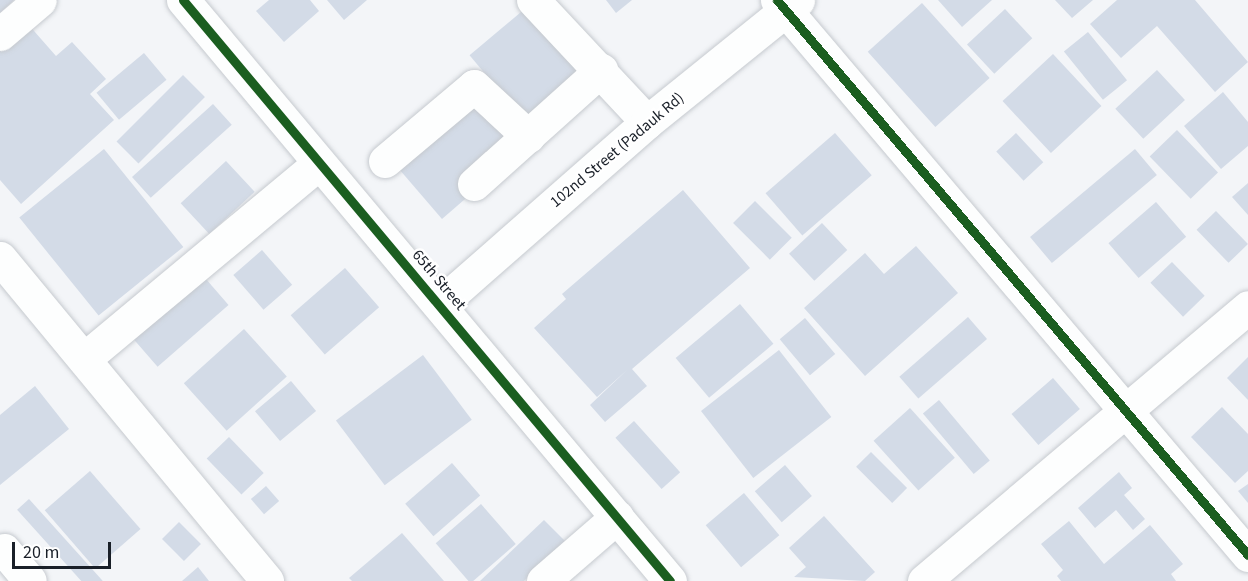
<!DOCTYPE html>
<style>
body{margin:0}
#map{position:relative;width:1248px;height:581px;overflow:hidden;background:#f3f5f8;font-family:"Source Sans 3",sans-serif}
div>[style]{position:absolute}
.building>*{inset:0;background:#d3dbe7;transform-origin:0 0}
.roads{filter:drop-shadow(0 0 2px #c6cacf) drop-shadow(0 0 2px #c6cacf)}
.minor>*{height:33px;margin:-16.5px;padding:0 16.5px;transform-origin:16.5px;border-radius:16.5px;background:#fdfefe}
.cycleway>*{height:9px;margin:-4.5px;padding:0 4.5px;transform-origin:4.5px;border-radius:4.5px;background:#1b5e20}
span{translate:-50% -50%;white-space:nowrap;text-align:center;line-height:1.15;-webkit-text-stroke:5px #fff;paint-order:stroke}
.street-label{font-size:16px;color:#191f28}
.scale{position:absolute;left:12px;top:542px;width:99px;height:27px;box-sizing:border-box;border:3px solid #191f28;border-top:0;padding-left:8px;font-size:18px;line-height:21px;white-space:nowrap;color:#191f28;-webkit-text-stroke:4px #fff;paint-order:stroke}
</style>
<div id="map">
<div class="building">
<i style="clip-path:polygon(0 0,14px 0,0 13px)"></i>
<i style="clip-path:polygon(269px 0,310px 0,319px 11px,284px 42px,256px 11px)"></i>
<i style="clip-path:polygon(327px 0,367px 0,344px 20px)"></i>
<i style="clip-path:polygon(606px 0,632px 0,616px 13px)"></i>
<i style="clip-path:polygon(938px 0,992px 0,962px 27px)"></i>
<i style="clip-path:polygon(1055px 0,1093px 0,1072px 18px)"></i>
<i style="clip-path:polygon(1117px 0,1195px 0,1248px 62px,1215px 92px,1157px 26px,1121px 58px,1090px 24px)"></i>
<i style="left:922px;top:3px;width:101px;height:73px;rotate:48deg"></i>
<i style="left:527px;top:7px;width:83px;height:75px;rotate:50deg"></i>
<i style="left:1005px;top:9px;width:40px;height:52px;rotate:47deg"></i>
<i style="clip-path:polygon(27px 23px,56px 56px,72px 42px,106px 79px,90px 94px,114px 120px,21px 204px,0 180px,0 47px)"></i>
<i style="left:1088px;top:32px;width:62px;height:31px;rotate:51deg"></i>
<i style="left:144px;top:53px;width:35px;height:62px;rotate:50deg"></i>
<i style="left:1053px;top:54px;width:71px;height:69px;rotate:47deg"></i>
<i style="left:1157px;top:70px;width:41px;height:57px;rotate:47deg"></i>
<i style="left:183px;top:75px;width:31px;height:94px;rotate:45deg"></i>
<i style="clip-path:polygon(1223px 92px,1248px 122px,1248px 146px,1221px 169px,1184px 126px)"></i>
<i style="clip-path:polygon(482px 97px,513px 133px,472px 193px,442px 219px,399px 169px)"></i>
<i style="left:213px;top:104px;width:28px;height:109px;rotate:48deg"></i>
<i style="left:1177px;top:130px;width:59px;height:38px;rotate:46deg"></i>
<i style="left:835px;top:133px;width:56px;height:92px;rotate:49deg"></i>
<i style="left:1016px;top:133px;width:40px;height:27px;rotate:47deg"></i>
<i style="left:104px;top:149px;width:126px;height:109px;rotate:51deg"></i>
<i style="left:1135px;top:149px;width:34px;height:137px;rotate:50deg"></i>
<i style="left:226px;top:161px;width:42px;height:62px;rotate:47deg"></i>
<i style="clip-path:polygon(1248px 183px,1248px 215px,1232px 197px)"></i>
<i style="clip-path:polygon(683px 190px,750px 268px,632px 369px,647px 386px,605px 422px,590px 405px,627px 370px,597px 397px,534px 328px,566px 299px,562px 294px)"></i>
<i style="left:755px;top:201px;width:52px;height:31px;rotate:45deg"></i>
<i style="left:1156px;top:202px;width:46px;height:63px;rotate:49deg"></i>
<i style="left:1216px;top:211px;width:46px;height:27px;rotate:46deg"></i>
<i style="left:822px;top:223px;width:37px;height:45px;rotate:47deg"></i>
<i style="clip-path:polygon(916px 246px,958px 293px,865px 376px,804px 308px,865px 253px,884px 274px)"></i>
<i style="left:262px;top:250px;width:46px;height:38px;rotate:49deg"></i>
<i style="left:1172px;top:262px;width:47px;height:30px;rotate:46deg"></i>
<i style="left:345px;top:268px;width:52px;height:72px;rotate:49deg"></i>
<i style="left:199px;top:271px;width:45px;height:94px;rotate:49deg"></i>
<i style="left:740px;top:304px;width:52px;height:84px;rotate:50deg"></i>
<i style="left:968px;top:317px;width:29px;height:91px;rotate:49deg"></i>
<i style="left:805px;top:318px;width:47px;height:33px;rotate:50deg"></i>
<i style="left:244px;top:329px;width:64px;height:81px;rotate:48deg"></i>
<i style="left:779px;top:350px;width:85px;height:99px;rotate:52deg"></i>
<i style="left:423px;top:355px;width:81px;height:109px;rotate:53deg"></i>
<i style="clip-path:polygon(1248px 357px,1248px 400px,1227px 378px)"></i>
<i style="left:1053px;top:378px;width:41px;height:55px;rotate:49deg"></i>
<i style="left:291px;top:381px;width:39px;height:47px;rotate:50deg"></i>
<i style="clip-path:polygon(35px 386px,69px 429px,0 485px,0 415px)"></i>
<i style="left:939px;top:400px;width:79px;height:21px;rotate:50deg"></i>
<i style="clip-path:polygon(1222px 407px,1248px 434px,1248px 471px,1235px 483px,1191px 437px)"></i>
<i style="left:910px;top:408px;width:67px;height:49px;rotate:48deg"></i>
<i style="left:634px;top:421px;width:69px;height:25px;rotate:48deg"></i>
<i style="left:229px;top:437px;width:50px;height:31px;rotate:46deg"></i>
<i style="left:871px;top:452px;width:51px;height:21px;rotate:45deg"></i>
<i style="left:452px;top:463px;width:43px;height:62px;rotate:49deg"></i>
<i style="left:785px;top:465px;width:41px;height:40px;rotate:49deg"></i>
<i style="left:90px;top:471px;width:77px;height:60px;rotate:49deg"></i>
<i style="clip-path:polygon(1119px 472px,1132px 488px,1124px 495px,1145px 519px,1133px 530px,1116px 510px,1095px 528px,1078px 508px)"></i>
<i style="clip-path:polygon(1248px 484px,1248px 503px,1238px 491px)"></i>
<i style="left:266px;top:486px;width:20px;height:20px;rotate:49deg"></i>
<i style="left:744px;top:493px;width:55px;height:50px;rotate:50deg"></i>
<i style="left:29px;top:499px;width:110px;height:16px;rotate:48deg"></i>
<i style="left:481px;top:504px;width:53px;height:60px;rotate:49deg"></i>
<i style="clip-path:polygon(824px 516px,875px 572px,865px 581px,794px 577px,806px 567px,789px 548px)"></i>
<i style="clip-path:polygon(544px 520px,565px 541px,524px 581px,480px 581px)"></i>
<i style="clip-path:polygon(1069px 521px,1104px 564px,1150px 525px,1183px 564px,1171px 574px,1176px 581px,1061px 581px,1057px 576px,1063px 570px,1041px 544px)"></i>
<i style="left:179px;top:522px;width:31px;height:24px;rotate:45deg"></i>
<i style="clip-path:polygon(402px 533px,444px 581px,352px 581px,349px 578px)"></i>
<i style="clip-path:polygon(198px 567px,209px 581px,182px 581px)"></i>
</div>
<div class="roads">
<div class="minor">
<i style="left:183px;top:0;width:758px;rotate:50.03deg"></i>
<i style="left:533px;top:0;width:167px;rotate:46.9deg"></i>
<i style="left:777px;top:0;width:728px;rotate:49.68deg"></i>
<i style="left:0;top:34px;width:52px;rotate:-40.4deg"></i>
<i style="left:385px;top:161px;width:116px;rotate:-40.1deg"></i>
<i style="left:474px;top:86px;width:74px;rotate:42.8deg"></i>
<i style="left:474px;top:184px;width:171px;rotate:-41.9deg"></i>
<i style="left:0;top:258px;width:419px;rotate:50.4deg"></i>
<i style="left:440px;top:304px;width:276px;rotate:-41.3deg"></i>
<i style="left:647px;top:122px;width:194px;rotate:-38.9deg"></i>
<i style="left:84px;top:359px;width:306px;rotate:-39.8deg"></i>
<i style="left:4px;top:550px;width:40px;rotate:50deg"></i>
<i style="left:543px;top:581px;width:98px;rotate:-40.9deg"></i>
<i style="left:924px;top:581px;width:424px;rotate:-40.2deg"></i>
</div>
</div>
<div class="cycleway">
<i style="left:183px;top:0;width:758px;rotate:50.03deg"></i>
<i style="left:777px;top:0;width:728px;rotate:49.68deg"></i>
</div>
<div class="street-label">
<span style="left:617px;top:150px;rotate:-40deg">102nd Street (Padauk Rd)</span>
<span style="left:439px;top:280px;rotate:50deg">65th Street</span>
</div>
<div class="scale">20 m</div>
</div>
